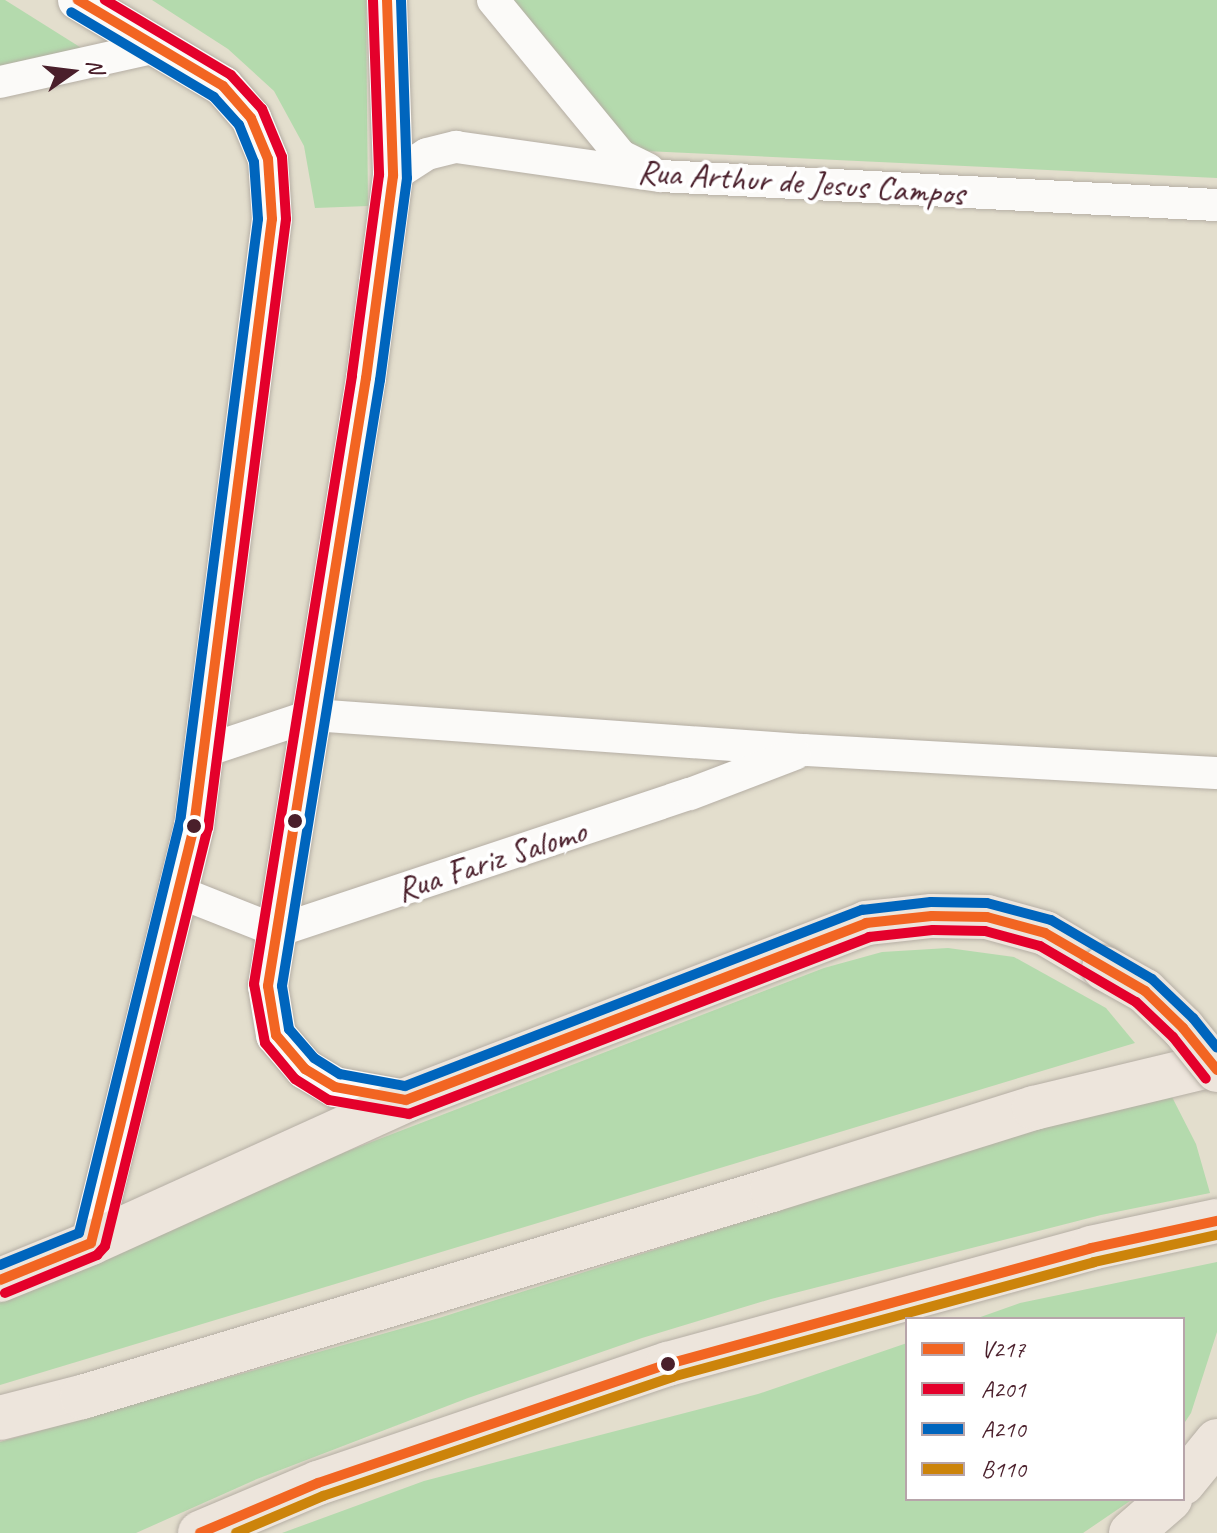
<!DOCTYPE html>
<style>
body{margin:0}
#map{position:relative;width:1217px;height:1533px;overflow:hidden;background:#e3decd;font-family:Caveat,sans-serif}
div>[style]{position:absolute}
.green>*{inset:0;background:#b4daad}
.roads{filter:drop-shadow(0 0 2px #b5aea4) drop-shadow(0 0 2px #b5aea4)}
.minor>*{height:32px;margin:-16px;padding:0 16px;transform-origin:16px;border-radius:16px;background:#fbfaf8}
.tertiary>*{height:40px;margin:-20px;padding:0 20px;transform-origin:20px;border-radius:20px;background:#fbfaf8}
.primary>*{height:44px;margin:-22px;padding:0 22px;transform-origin:22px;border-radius:22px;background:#ede5dc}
.bridges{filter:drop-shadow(0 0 2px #b5aea4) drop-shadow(0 0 2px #b5aea4)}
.primary-bridge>*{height:44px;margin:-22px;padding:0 22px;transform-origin:22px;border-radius:22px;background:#ede5dc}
.bus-1>*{height:10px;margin:-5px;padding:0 5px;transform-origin:5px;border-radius:5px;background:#f26522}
.bus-2>*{height:10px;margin:-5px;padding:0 5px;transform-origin:5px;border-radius:5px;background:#e4002b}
.bus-3>*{height:10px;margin:-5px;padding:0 5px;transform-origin:5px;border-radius:5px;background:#0065bd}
.bus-4>*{height:10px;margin:-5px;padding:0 5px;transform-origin:5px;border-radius:5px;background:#cc840b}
.dots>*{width:22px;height:22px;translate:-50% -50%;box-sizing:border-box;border:4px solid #fff;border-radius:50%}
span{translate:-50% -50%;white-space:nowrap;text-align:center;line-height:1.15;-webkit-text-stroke:8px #fff;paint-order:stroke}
.street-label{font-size:34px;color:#4a1f2b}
.legend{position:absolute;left:905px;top:1317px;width:280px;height:184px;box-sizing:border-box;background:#fff;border:2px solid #b7a5aa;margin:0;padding:10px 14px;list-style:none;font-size:24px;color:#4a1f2b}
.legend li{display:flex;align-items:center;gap:16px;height:40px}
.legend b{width:40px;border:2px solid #b7a5aa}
.north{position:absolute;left:32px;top:32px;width:80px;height:80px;-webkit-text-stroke:6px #fff;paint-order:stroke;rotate:76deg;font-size:22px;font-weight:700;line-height:32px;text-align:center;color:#4a1f2b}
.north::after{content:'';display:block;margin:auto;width:28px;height:36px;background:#4a1f2b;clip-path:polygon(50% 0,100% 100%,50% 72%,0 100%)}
</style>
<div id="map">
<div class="green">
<i style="clip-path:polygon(0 0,5px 0,83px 49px,0 68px)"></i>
<i style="clip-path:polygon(152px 0,366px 0,368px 206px,315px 208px,304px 146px,274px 91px,228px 49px)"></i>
<i style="clip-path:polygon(509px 0,1217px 0,1217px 178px,645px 151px,635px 148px)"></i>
<i style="clip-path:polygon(948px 948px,1014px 957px,1106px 1008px,1135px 1043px,0 1385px,0 1292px,296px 1171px,824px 968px,882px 952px)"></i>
<i style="clip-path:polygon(1171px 1095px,1196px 1144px,1210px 1193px,1101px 1215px,771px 1299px,642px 1338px,468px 1398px,257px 1479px,136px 1533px,0 1533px,0 1442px,439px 1318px,1040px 1128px)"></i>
<i style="clip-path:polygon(1217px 1262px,1217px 1332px,1191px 1413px,1183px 1425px,1183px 1319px,975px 1319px,1020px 1303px)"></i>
<i style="clip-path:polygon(907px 1343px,907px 1499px,1133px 1499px,1083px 1533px,282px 1533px,424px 1481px,758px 1394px)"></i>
</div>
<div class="roads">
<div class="minor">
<i style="left:493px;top:0;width:202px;rotate:50.6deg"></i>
<i style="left:621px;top:156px;width:30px;rotate:26deg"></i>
<i style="left:0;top:82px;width:161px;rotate:-12.6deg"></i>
<i style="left:393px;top:176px;width:40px;rotate:-32.9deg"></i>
<i style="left:427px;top:154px;width:30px;rotate:-14deg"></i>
<i style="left:456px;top:147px;width:207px;rotate:8.1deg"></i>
<i style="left:661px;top:176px;width:557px;rotate:2.99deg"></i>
<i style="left:205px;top:751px;width:114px;rotate:-18.4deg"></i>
<i style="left:313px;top:715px;width:493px;rotate:4.1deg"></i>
<i style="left:805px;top:750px;width:413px;rotate:3.2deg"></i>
<i style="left:176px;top:891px;width:109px;rotate:21.6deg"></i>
<i style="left:277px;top:931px;width:435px;rotate:-18.4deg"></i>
<i style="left:690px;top:794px;width:112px;rotate:-20.9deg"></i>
</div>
<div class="tertiary">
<i style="left:78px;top:0;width:169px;rotate:30.7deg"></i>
<i style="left:223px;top:86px;width:43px;rotate:48.8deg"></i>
<i style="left:251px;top:118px;width:44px;rotate:67.5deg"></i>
<i style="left:268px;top:159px;width:60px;rotate:86.2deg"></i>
<i style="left:272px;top:219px;width:612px;rotate:97.32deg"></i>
<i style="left:194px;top:826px;width:430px;rotate:103.9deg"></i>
<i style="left:387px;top:0;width:176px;rotate:88deg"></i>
<i style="left:393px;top:176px;width:204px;rotate:97.6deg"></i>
<i style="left:366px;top:378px;width:616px;rotate:99.16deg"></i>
<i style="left:268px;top:986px;width:50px;rotate:80.7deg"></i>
<i style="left:276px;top:1035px;width:45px;rotate:49.5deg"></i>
<i style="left:305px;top:1069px;width:35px;rotate:31deg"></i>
<i style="left:335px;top:1087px;width:72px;rotate:10.4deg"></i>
</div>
<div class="primary">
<i style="left:0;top:1280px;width:98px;rotate:-22.1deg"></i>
<i style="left:91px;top:1243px;width:346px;rotate:-24.4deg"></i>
<i style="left:406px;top:1100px;width:493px;rotate:-21deg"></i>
<i style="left:866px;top:923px;width:66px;rotate:-6.1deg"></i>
<i style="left:932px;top:916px;width:55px;rotate:1deg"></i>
<i style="left:987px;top:917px;width:60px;rotate:15.4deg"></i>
<i style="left:1045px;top:933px;width:69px;rotate:30.7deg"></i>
<i style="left:0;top:1418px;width:85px;rotate:-14.4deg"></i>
<i style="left:82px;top:1397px;width:720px;rotate:-16.7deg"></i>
<i style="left:772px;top:1190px;width:275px;rotate:-17.4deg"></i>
<i style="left:1034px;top:1108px;width:188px;rotate:-13.5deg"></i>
<i style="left:1183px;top:1483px;width:54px;rotate:-51deg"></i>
<i style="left:200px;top:1533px;width:128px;rotate:-23deg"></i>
<i style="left:318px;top:1483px;width:370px;rotate:-18.8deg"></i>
<i style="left:668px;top:1364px;width:439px;rotate:-15.3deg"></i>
<i style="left:1091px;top:1248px;width:129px;rotate:-12.1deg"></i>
<i style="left:1131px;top:1533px;width:52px;rotate:-41.1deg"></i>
</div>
</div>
<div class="bridges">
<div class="primary-bridge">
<i style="left:1104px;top:968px;width:47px;rotate:29.3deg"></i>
<i style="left:1145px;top:991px;width:53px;rotate:44.2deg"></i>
<i style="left:1183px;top:1028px;width:54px;rotate:51deg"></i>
</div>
</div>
<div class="bus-1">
<i style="left:387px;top:0;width:176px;rotate:88deg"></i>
<i style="left:393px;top:176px;width:204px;rotate:97.6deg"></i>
<i style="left:366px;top:378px;width:616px;rotate:99.16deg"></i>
<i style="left:268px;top:986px;width:50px;rotate:80.7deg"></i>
<i style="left:276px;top:1035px;width:45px;rotate:49.5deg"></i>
<i style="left:305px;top:1069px;width:35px;rotate:31deg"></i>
<i style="left:335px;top:1087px;width:72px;rotate:10.4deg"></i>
<i style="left:406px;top:1100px;width:493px;rotate:-21deg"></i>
<i style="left:866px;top:923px;width:66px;rotate:-6.1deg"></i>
<i style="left:932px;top:916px;width:55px;rotate:1deg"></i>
<i style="left:987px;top:917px;width:60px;rotate:15.4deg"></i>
<i style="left:1045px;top:933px;width:116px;rotate:30.1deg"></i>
<i style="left:1145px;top:991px;width:53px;rotate:44.2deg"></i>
<i style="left:1183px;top:1028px;width:54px;rotate:51deg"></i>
<i style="left:0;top:1280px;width:98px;rotate:-22.1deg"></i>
<i style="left:91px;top:1243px;width:430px;rotate:-76.1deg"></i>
<i style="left:194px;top:826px;width:612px;rotate:-82.68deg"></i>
<i style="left:272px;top:219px;width:60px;rotate:-93.8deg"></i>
<i style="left:268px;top:159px;width:44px;rotate:-112.5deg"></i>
<i style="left:251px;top:118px;width:43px;rotate:-131.2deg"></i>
<i style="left:223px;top:86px;width:169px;rotate:-149.3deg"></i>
<i style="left:200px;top:1533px;width:128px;rotate:-23deg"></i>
<i style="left:318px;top:1483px;width:370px;rotate:-18.8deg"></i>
<i style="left:668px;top:1364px;width:439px;rotate:-15.3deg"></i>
<i style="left:1091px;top:1248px;width:129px;rotate:-12.1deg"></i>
</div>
<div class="bus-2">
<i style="left:373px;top:0;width:175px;rotate:88deg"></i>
<i style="left:379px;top:175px;width:203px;rotate:97.7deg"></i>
<i style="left:352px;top:376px;width:616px;rotate:99.16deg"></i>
<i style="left:254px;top:984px;width:60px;rotate:79.4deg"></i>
<i style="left:265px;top:1043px;width:47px;rotate:50.2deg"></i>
<i style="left:295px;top:1079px;width:40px;rotate:32deg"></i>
<i style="left:329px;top:1100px;width:81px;rotate:9.9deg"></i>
<i style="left:409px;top:1114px;width:493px;rotate:-21deg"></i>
<i style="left:869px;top:937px;width:64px;rotate:-6.2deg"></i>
<i style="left:933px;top:930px;width:52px;rotate:1.1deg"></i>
<i style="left:985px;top:931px;width:57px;rotate:15.3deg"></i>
<i style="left:1040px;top:946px;width:111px;rotate:30.3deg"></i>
<i style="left:1136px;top:1002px;width:51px;rotate:43.4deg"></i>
<i style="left:1173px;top:1037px;width:53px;rotate:51.8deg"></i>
<i style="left:5px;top:1293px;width:100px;rotate:-22.4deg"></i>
<i style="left:97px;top:1255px;width:12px;rotate:-48deg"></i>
<i style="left:105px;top:1246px;width:431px;rotate:-76.2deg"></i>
<i style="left:208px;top:828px;width:614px;rotate:-82.7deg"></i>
<i style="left:286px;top:219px;width:62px;rotate:-93.7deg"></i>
<i style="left:282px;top:157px;width:52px;rotate:-112.6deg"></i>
<i style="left:262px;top:109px;width:46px;rotate:-132.4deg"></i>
<i style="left:231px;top:75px;width:147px;rotate:-149.2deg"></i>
</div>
<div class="bus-3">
<i style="left:401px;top:0;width:178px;rotate:88.1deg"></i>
<i style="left:407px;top:178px;width:204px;rotate:97.6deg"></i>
<i style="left:380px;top:380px;width:614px;rotate:99.19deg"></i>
<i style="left:282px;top:986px;width:44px;rotate:80.8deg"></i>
<i style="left:289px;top:1029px;width:38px;rotate:49deg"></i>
<i style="left:314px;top:1058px;width:31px;rotate:32deg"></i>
<i style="left:340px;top:1074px;width:66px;rotate:10.5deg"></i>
<i style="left:405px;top:1086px;width:490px;rotate:-21.1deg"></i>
<i style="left:862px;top:910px;width:69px;rotate:-6.6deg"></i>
<i style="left:931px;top:902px;width:56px;rotate:1deg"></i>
<i style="left:987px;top:903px;width:66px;rotate:14.9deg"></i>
<i style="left:1051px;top:920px;width:117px;rotate:30.3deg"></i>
<i style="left:1152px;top:979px;width:57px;rotate:43.6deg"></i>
<i style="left:1193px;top:1018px;width:38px;rotate:51deg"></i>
<i style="left:0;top:1265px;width:85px;rotate:-22.1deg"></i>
<i style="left:79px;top:1233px;width:422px;rotate:-76.2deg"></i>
<i style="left:180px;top:823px;width:609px;rotate:-82.64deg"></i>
<i style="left:258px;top:219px;width:57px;rotate:-94deg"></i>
<i style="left:254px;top:162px;width:40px;rotate:-112deg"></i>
<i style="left:239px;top:125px;width:38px;rotate:-132deg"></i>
<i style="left:214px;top:97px;width:166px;rotate:-149.3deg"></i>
</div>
<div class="bus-4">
<i style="left:236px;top:1533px;width:95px;rotate:-23deg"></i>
<i style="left:323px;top:1496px;width:369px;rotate:-18.8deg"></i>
<i style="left:672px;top:1377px;width:437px;rotate:-15.2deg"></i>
<i style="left:1094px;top:1262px;width:126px;rotate:-12.4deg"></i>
</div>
<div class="dots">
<i style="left:295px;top:821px;background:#4a1f2b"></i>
<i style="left:194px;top:826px;background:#4a1f2b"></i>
<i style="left:668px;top:1364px;background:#4a1f2b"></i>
</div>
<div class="street-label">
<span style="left:801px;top:182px;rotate:4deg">Rua Arthur de Jesus Campos</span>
<span style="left:491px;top:860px;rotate:-18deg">Rua Fariz Salomo</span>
</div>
<ul class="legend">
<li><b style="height:10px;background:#f26522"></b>V217</li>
<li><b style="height:10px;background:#e4002b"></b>A201</li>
<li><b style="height:10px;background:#0065bd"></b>A210</li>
<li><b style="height:10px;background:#cc840b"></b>B110</li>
</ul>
<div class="north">N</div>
</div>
